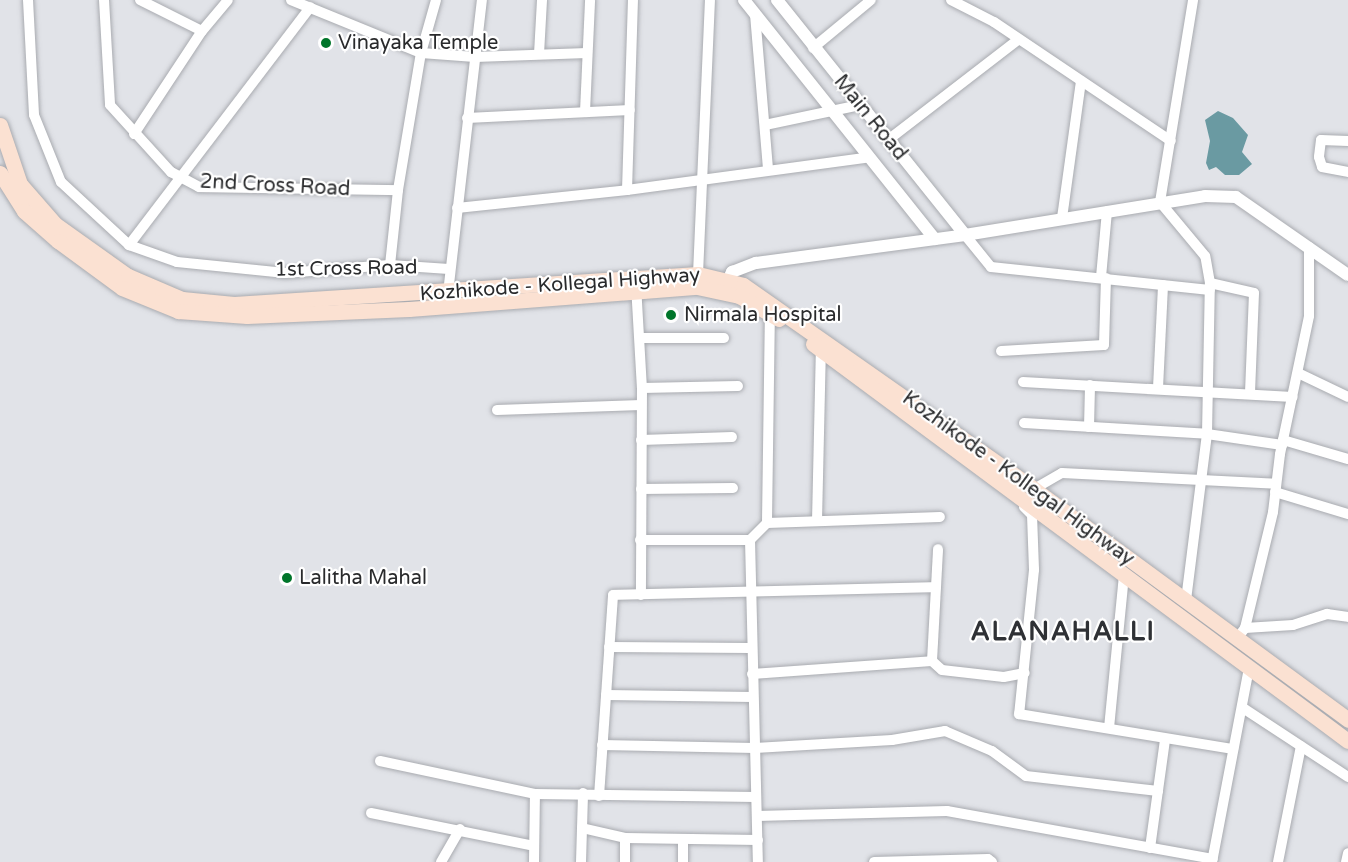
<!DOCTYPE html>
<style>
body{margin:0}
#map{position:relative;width:1348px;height:862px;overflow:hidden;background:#e1e3e8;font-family:"Varela Round",sans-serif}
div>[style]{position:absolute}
.water>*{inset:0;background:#6a9aa2}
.roads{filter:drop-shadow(0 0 2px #a9abb0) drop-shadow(0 0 2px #a9abb0)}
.minor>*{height:10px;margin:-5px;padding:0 5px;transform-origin:5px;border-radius:5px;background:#fff}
.tertiary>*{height:12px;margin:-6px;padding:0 6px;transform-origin:6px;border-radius:6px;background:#fff}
.primary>*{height:15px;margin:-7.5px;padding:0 7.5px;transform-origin:7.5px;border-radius:7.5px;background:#fbe1d2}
.dots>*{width:16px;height:16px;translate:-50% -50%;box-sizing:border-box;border:3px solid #fff;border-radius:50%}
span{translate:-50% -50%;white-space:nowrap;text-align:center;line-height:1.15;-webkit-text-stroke:4.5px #fff;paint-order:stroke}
.poi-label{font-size:20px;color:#292a2c}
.left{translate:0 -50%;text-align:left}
.street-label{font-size:20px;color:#292a2c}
.district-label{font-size:26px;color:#2f3135;font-weight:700;letter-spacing:1.5px}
</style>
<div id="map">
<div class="water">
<i style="clip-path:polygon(1218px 111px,1233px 118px,1248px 135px,1242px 152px,1252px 164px,1239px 175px,1225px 175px,1216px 167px,1209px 170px,1206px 163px,1210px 141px,1205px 120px)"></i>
</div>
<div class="roads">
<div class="minor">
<i style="left:28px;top:0;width:115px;rotate:87deg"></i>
<i style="left:34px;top:115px;width:72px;rotate:68.1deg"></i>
<i style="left:61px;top:182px;width:93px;rotate:42.8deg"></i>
<i style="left:129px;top:245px;width:51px;rotate:19.5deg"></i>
<i style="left:177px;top:262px;width:109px;rotate:5.8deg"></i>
<i style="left:285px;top:273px;width:105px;rotate:-4.4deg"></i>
<i style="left:390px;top:265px;width:59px;rotate:3.9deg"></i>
<i style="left:104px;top:0;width:105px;rotate:86.7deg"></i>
<i style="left:110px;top:105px;width:91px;rotate:47.7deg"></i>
<i style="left:171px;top:172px;width:32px;rotate:28deg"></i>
<i style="left:199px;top:187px;width:199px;rotate:0.9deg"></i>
<i style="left:140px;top:0;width:69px;rotate:26.6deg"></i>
<i style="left:291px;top:0;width:140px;rotate:22.2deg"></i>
<i style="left:421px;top:53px;width:54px;rotate:4.2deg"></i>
<i style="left:475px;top:57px;width:112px;rotate:-2deg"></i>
<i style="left:951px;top:0;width:48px;rotate:27.1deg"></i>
<i style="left:994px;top:22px;width:213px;rotate:33.9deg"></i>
<i style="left:755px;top:14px;width:156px;rotate:85.2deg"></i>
<i style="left:813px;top:48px;width:75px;rotate:-39.6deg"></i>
<i style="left:539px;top:54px;width:54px;rotate:-86.8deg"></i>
<i style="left:585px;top:112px;width:112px;rotate:-87.4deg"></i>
<i style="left:467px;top:118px;width:163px;rotate:-2.8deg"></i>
<i style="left:765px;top:125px;width:97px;rotate:-11.9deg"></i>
<i style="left:134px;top:134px;width:123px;rotate:-56.6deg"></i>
<i style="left:202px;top:31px;width:40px;rotate:-50deg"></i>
<i style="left:888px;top:140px;width:165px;rotate:-37.6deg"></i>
<i style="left:1348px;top:141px;width:27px;rotate:-178deg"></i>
<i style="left:1321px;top:140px;width:17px;rotate:97deg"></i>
<i style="left:1319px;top:157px;width:10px;rotate:73deg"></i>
<i style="left:1322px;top:167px;width:26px;rotate:11deg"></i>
<i style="left:627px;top:190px;width:190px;rotate:-88.2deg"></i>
<i style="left:457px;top:208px;width:171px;rotate:-6deg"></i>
<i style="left:627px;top:190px;width:245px;rotate:-7.7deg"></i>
<i style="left:1062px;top:218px;width:138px;rotate:-82.1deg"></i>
<i style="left:965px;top:235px;width:41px;rotate:50.9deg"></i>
<i style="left:991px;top:267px;width:220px;rotate:6deg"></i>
<i style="left:129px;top:245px;width:299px;rotate:-52.7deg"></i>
<i style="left:390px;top:265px;width:75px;rotate:-83.9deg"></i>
<i style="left:398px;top:190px;width:139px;rotate:-80.5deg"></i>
<i style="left:421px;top:53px;width:55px;rotate:-74.2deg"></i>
<i style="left:698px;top:274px;width:274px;rotate:-87.5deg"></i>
<i style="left:1101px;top:277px;width:66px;rotate:-84.8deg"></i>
<i style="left:1210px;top:283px;width:45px;rotate:12.8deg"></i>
<i style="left:1254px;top:293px;width:100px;rotate:92.3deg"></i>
<i style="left:636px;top:285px;width:103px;rotate:86.7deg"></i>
<i style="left:642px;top:388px;width:207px;rotate:90.3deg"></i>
<i style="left:448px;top:293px;width:295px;rotate:-83.4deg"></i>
<i style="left:770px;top:307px;width:216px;rotate:90.8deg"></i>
<i style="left:767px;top:523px;width:173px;rotate:-2deg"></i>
<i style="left:640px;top:338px;width:84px"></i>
<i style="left:1001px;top:351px;width:103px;rotate:-3.3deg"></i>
<i style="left:1104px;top:345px;width:67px;rotate:-88.3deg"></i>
<i style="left:1298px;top:373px;width:55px;rotate:25.6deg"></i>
<i style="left:1023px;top:382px;width:270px;rotate:3.2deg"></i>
<i style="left:642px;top:388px;width:96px;rotate:-1.2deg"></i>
<i style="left:1158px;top:388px;width:103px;rotate:-87.2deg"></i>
<i style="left:497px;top:410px;width:144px;rotate:-2deg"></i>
<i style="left:1024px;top:423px;width:183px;rotate:3.4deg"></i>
<i style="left:1207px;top:434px;width:76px;rotate:8.3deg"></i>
<i style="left:1089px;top:427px;width:42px;rotate:-88.6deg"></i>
<i style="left:641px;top:440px;width:91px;rotate:-1.9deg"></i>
<i style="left:1283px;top:440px;width:68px;rotate:16.3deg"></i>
<i style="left:641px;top:489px;width:92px;rotate:-0.6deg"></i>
<i style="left:1034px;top:489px;width:32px;rotate:-30deg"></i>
<i style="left:1062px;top:473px;width:214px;rotate:2.9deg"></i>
<i style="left:1275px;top:492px;width:76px;rotate:16.8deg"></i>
<i style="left:1024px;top:507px;width:11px;rotate:45deg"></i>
<i style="left:1032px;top:515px;width:55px;rotate:87.9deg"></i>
<i style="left:1034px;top:570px;width:145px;rotate:95.9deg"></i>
<i style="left:1019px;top:714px;width:217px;rotate:9.3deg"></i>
<i style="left:817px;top:521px;width:171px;rotate:-88.7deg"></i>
<i style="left:640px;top:540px;width:110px"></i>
<i style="left:750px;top:540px;width:322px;rotate:88.6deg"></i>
<i style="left:750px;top:540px;width:24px;rotate:-45deg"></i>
<i style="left:1186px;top:600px;width:167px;rotate:-82.8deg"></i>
<i style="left:1207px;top:434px;width:151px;rotate:-88.9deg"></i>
<i style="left:1210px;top:283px;width:27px;rotate:-100deg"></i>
<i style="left:1205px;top:256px;width:70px;rotate:-129.8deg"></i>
<i style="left:1160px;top:202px;width:205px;rotate:-80.7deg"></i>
<i style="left:1245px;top:628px;width:119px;rotate:-76.4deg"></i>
<i style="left:1273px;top:512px;width:58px;rotate:-83.1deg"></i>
<i style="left:1280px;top:454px;width:141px;rotate:-78.1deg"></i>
<i style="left:1309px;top:316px;width:69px;rotate:-90deg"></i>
<i style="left:1242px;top:632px;width:5px;rotate:-53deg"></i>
<i style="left:1245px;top:628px;width:48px;rotate:-3.6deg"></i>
<i style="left:1293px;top:625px;width:36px;rotate:-18deg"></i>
<i style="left:1327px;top:614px;width:21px;rotate:8deg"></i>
<i style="left:609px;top:647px;width:142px;rotate:0.4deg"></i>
<i style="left:932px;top:661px;width:112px;rotate:-86.9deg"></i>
<i style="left:752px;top:674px;width:180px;rotate:-4.1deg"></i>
<i style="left:932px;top:661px;width:13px;rotate:42deg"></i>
<i style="left:942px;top:670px;width:62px;rotate:6.4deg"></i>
<i style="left:1004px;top:677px;width:21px;rotate:-11deg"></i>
<i style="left:606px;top:695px;width:147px;rotate:0.8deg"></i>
<i style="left:1243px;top:708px;width:126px;rotate:33.3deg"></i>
<i style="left:1109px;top:728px;width:153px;rotate:-84.4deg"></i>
<i style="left:602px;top:745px;width:153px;rotate:1.1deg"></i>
<i style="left:755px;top:748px;width:137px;rotate:-3.3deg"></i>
<i style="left:892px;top:740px;width:54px;rotate:-9.6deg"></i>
<i style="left:945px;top:731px;width:51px;rotate:23.1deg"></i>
<i style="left:992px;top:751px;width:42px;rotate:36.3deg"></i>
<i style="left:1026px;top:776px;width:133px;rotate:6.5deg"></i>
<i style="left:380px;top:761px;width:158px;rotate:12deg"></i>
<i style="left:535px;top:794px;width:221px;rotate:0.8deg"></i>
<i style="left:599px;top:796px;width:201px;rotate:-86deg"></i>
<i style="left:613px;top:595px;width:323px;rotate:-1.4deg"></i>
<i style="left:371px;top:813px;width:166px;rotate:11.4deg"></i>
<i style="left:757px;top:816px;width:190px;rotate:-1.5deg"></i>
<i style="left:947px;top:811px;width:270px;rotate:10.2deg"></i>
<i style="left:582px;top:828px;width:44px;rotate:13.1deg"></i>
<i style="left:625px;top:838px;width:133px;rotate:0.9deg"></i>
<i style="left:625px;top:838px;width:24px;rotate:90deg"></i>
<i style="left:1150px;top:848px;width:109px;rotate:-82.1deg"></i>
<i style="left:441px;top:862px;width:38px;rotate:-60deg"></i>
<i style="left:534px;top:862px;width:68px;rotate:-89.2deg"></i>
<i style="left:581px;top:862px;width:69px;rotate:-88.3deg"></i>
<i style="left:683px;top:862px;width:21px;rotate:-90deg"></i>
<i style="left:874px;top:862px;width:114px;rotate:-1.5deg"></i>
<i style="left:988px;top:859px;width:5px;rotate:37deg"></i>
<i style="left:1212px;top:862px;width:197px;rotate:-79.2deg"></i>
<i style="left:1278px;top:862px;width:118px;rotate:-78.8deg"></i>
<i style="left:1346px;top:862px;width:9px;rotate:-77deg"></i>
</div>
<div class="tertiary">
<i style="left:744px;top:0;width:306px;rotate:51.4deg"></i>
<i style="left:777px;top:0;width:301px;rotate:51.3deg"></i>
<i style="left:725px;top:287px;width:17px;rotate:-65deg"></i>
<i style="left:732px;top:272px;width:26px;rotate:-21deg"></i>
<i style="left:756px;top:263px;width:211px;rotate:-7.6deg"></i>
<i style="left:965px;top:235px;width:243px;rotate:-9.2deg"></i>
<i style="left:1205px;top:196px;width:31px;rotate:2deg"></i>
<i style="left:1236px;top:197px;width:136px;rotate:34.9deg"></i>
</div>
<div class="primary">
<i style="left:0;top:125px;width:62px;rotate:71.3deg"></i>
<i style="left:20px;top:184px;width:53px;rotate:48.8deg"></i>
<i style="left:55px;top:224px;width:90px;rotate:35.5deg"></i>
<i style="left:128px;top:276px;width:59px;rotate:23.1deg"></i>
<i style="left:182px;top:299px;width:52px;rotate:5.5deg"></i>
<i style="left:234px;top:304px;width:465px;rotate:-3.7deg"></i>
<i style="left:698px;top:274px;width:46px;rotate:13.7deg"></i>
<i style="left:743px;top:285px;width:355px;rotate:35deg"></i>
<i style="left:1034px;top:489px;width:390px;rotate:36.3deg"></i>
<i style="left:0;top:173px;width:45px;rotate:57.7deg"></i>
<i style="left:24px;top:211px;width:45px;rotate:41.4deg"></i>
<i style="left:58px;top:241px;width:79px;rotate:36.3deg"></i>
<i style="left:122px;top:288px;width:61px;rotate:22.3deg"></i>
<i style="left:178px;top:311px;width:69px;rotate:4.1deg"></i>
<i style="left:247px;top:316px;width:162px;rotate:-2.5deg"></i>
<i style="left:409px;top:309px;width:289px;rotate:-4.4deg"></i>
<i style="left:697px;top:287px;width:43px;rotate:12.1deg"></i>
<i style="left:739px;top:296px;width:46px;rotate:29.9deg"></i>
<i style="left:813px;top:344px;width:666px;rotate:36.58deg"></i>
</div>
</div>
<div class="dots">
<i style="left:326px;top:43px;background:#00752a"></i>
<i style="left:671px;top:315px;background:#00752a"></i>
<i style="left:287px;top:578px;background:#00752a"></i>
</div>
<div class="poi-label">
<span class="left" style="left:338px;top:43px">Vinayaka Temple</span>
<span class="left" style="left:684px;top:315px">Nirmala Hospital</span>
<span class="left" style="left:299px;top:578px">Lalitha Mahal</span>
</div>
<div class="street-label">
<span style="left:870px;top:118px;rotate:51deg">Main Road</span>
<span style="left:275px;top:186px;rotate:3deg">2nd Cross Road</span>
<span style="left:346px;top:269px;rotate:-1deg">1st Cross Road</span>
<span style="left:560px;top:285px;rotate:-4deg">Kozhikode - Kollegal Highway</span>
<span style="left:1018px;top:479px;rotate:36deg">Kozhikode - Kollegal Highway</span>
</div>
<div class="district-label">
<span style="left:1063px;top:632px">ALANAHALLI</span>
</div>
</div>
